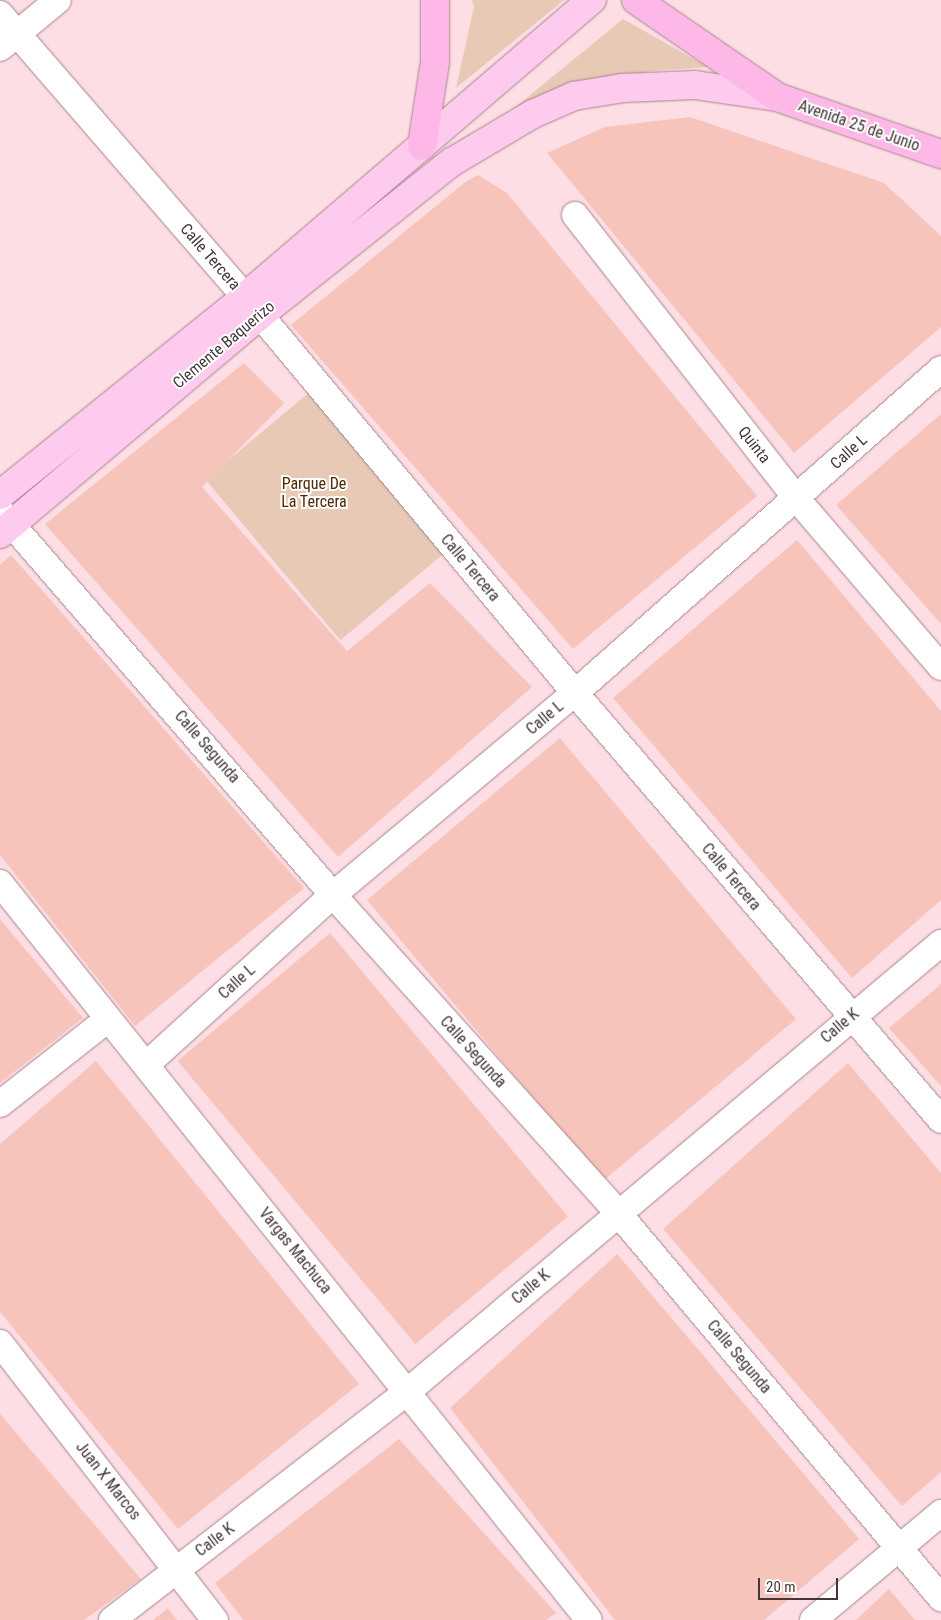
<!DOCTYPE html>
<style>
body{margin:0}
#map{position:relative;width:941px;height:1620px;overflow:hidden;background:#fddee4;font-family:"Roboto Condensed",sans-serif}
div>[style]{position:absolute}
.green>*{inset:0;background:#e7c9b5;transform-origin:0 0}
.building>*{inset:0;background:#f7c4bb;transform-origin:0 0}
.roads{filter:drop-shadow(0 0 1px #a7848c) drop-shadow(0 0 1px #a7848c)}
.minor>*{height:26px;margin:-13px;padding:0 13px;transform-origin:13px;border-radius:13px;background:#fff}
.primary>*{height:28px;margin:-14px;padding:0 14px;transform-origin:14px;border-radius:14px;background:#fecaee}
.trunk>*{height:28px;margin:-14px;padding:0 14px;transform-origin:14px;border-radius:14px;background:#feb8e8}
span{translate:-50% -50%;white-space:nowrap;text-align:center;line-height:1.15;-webkit-text-stroke:4px #fff;paint-order:stroke}
.street-label{font-size:16px;color:#453639}
.park-label{font-size:16px;color:#4d2706}
.scale{position:absolute;left:758px;top:1578px;width:80px;height:22px;box-sizing:border-box;border:2px solid #453639;border-top:0;padding-left:6px;font-size:15px;line-height:18px;white-space:nowrap;color:#453639;-webkit-text-stroke:4px #fff;paint-order:stroke}
</style>
<div id="map">
<div class="green">
<i style="clip-path:polygon(472px 0,564px 0,456px 88px,474px 7px)"></i>
<i style="clip-path:polygon(623px 19px,708px 67px,659px 70px,581px 83px,513px 109px)"></i>
<i style="left:318px;top:385px;width:210px;height:147px;rotate:50deg"></i>
</div>
<div class="building">
<i style="clip-path:polygon(690px 117px,884px 183px,941px 236px,941px 327px,794px 453px,547px 153px,605px 127px)"></i>
<i style="clip-path:polygon(478px 175px,507px 193px,757px 496px,573px 649px,291px 325px,464px 183px)"></i>
<i style="clip-path:polygon(244px 363px,284px 403px,202px 487px,347px 651px,430px 583px,532px 687px,338px 857px,45px 524px)"></i>
<i style="clip-path:polygon(941px 414px,941px 624px,836px 505px)"></i>
<i style="clip-path:polygon(797px 540px,941px 711px,941px 900px,852px 978px,613px 698px)"></i>
<i style="clip-path:polygon(11px 555px,304px 888px,135px 1026px,0 855px,0 565px)"></i>
<i style="left:560px;top:738px;width:367px;height:252px;rotate:50deg"></i>
<i style="clip-path:polygon(0 919px,83px 1018px,0 1083px)"></i>
<i style="left:330px;top:933px;width:370px;height:199px;rotate:50deg"></i>
<i style="clip-path:polygon(941px 984px,941px 1086px,889px 1028px)"></i>
<i style="clip-path:polygon(96px 1061px,359px 1384px,178px 1529px,0 1312px,0 1144px)"></i>
<i style="clip-path:polygon(848px 1063px,941px 1173px,941px 1472px,902px 1506px,663px 1229px)"></i>
<i style="clip-path:polygon(617px 1254px,859px 1539px,764px 1620px,615px 1620px,450px 1408px)"></i>
<i style="clip-path:polygon(0 1414px,141px 1579px,84px 1620px,0 1620px)"></i>
<i style="clip-path:polygon(399px 1439px,556px 1613px,546px 1620px,243px 1620px,215px 1583px)"></i>
<i style="clip-path:polygon(889px 1589px,915px 1620px,856px 1620px)"></i>
<i style="clip-path:polygon(168px 1608px,177px 1620px,153px 1620px)"></i>
</div>
<div class="roads">
<div class="minor">
<i style="left:0;top:14px;width:374px;rotate:49.1deg"></i>
<i style="left:245px;top:297px;width:515px;rotate:50.19deg"></i>
<i style="left:575px;top:693px;width:562px;rotate:49.4deg"></i>
<i style="left:0;top:48px;width:75px;rotate:-39.6deg"></i>
<i style="left:575px;top:215px;width:360px;rotate:52deg"></i>
<i style="left:797px;top:499px;width:221px;rotate:49.4deg"></i>
<i style="left:0;top:511px;width:508px;rotate:49.07deg"></i>
<i style="left:333px;top:895px;width:427px;rotate:48.1deg"></i>
<i style="left:618px;top:1213px;width:503px;rotate:50deg"></i>
<i style="left:0;top:883px;width:943px;rotate:51.37deg"></i>
<i style="left:146px;top:1065px;width:253px;rotate:-42.3deg"></i>
<i style="left:333px;top:895px;width:315px;rotate:-39.9deg"></i>
<i style="left:575px;top:693px;width:489px;rotate:-41.5deg"></i>
<i style="left:0;top:1104px;width:137px;rotate:-38.2deg"></i>
<i style="left:0;top:1343px;width:351px;rotate:52.2deg"></i>
<i style="left:112px;top:1620px;width:373px;rotate:-37.7deg"></i>
<i style="left:407px;top:1392px;width:698px;rotate:-40.06deg"></i>
<i style="left:813px;top:1620px;width:167px;rotate:-39.9deg"></i>
</div>
<div class="primary">
<i style="left:0;top:495px;width:315px;rotate:-38.9deg"></i>
<i style="left:245px;top:297px;width:457px;rotate:-40.6deg"></i>
<i style="left:0;top:534px;width:340px;rotate:-40.1deg"></i>
<i style="left:260px;top:315px;width:246px;rotate:-38.6deg"></i>
<i style="left:452px;top:162px;width:94px;rotate:-30.7deg"></i>
<i style="left:533px;top:114px;width:45px;rotate:-23.7deg"></i>
<i style="left:574px;top:96px;width:50px;rotate:-9.3deg"></i>
<i style="left:623px;top:88px;width:72px;rotate:-2.4deg"></i>
<i style="left:695px;top:85px;width:83px;rotate:8.3deg"></i>
</div>
<div class="trunk">
<i style="left:636px;top:0;width:171px;rotate:34.5deg"></i>
<i style="left:777px;top:97px;width:174px;rotate:19.2deg"></i>
<i style="left:422px;top:146px;width:85px;rotate:-81.2deg"></i>
<i style="left:435px;top:62px;width:62px;rotate:-90deg"></i>
</div>
</div>
<div class="street-label">
<span style="left:859px;top:126px;rotate:19deg">Avenida 25 de Junio</span>
<span style="left:210px;top:257px;rotate:49deg">Calle Tercera</span>
<span style="left:224px;top:345px;rotate:-40deg">Clemente Baquerizo</span>
<span style="left:754px;top:445px;rotate:52deg">Quinta</span>
<span style="left:849px;top:452px;rotate:-42deg">Calle L</span>
<span style="left:470px;top:568px;rotate:50deg">Calle Tercera</span>
<span style="left:545px;top:718px;rotate:-40deg">Calle L</span>
<span style="left:207px;top:747px;rotate:49deg">Calle Segunda</span>
<span style="left:731px;top:877px;rotate:50deg">Calle Tercera</span>
<span style="left:237px;top:982px;rotate:-42deg">Calle L</span>
<span style="left:840px;top:1026px;rotate:-40deg">Calle K</span>
<span style="left:473px;top:1052px;rotate:48deg">Calle Segunda</span>
<span style="left:295px;top:1251px;rotate:51deg">Vargas Machuca</span>
<span style="left:531px;top:1287px;rotate:-40deg">Calle K</span>
<span style="left:739px;top:1357px;rotate:50deg">Calle Segunda</span>
<span style="left:108px;top:1481px;rotate:52deg">Juan X Marcos</span>
<span style="left:215px;top:1540px;rotate:-37deg">Calle K</span>
</div>
<div class="park-label">
<span style="left:314px;top:493px">Parque De<br>La Tercera</span>
</div>
<div class="scale">20 m</div>
</div>
